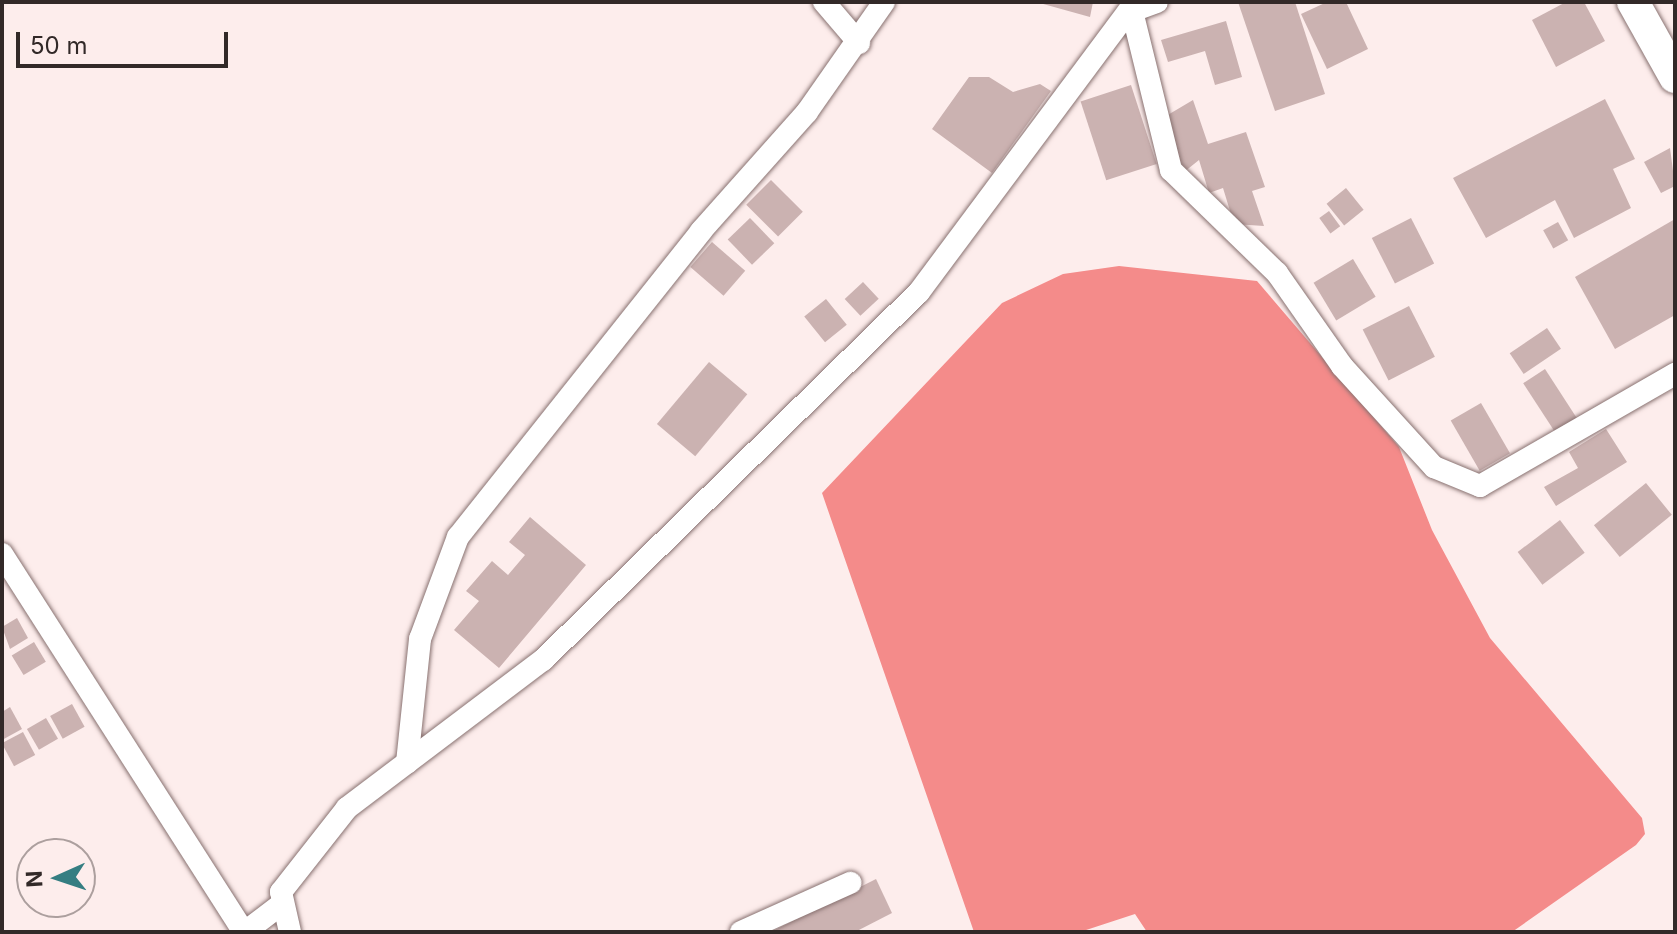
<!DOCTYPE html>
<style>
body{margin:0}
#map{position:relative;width:1677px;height:934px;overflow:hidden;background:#fdedec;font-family:Inter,sans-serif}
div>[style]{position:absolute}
.water>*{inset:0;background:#f48b8a}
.building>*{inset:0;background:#cbb2b1;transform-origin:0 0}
.roads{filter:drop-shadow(0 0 2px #887170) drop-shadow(0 0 2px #887170)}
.street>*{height:22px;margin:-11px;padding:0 11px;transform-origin:11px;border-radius:11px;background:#fff}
.secondary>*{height:32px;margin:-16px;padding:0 16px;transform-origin:16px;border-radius:16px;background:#fff}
span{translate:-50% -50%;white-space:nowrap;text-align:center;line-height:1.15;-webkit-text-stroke:6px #fdedec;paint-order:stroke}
.frame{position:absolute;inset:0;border:4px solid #322928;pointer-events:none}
.north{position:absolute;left:16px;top:838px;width:80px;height:80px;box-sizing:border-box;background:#fdedec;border:2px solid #ac9f9e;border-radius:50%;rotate:267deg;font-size:22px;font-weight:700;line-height:32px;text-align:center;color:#322928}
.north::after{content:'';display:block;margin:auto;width:28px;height:36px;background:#357e82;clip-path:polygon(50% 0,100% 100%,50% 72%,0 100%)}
.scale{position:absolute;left:16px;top:32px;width:212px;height:36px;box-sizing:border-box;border:4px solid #322928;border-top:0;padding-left:10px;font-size:24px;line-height:28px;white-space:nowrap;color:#322928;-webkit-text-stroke:6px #fdedec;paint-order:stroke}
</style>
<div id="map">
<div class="water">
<i style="clip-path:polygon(1119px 266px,1257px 281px,1399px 447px,1432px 530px,1490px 638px,1642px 818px,1645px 834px,1636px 845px,1512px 932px,1147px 932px,1135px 914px,1080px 932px,974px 932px,822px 493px,1002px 303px,1063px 274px)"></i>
</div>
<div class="building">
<i style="clip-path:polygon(1036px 2px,1093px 2px,1090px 17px)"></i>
<i style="clip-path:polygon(1238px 2px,1295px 2px,1325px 94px,1275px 111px)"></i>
<i style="clip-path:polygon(1327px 2px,1346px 2px,1368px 49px,1327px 69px,1301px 14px)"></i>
<i style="clip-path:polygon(1566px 2px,1584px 2px,1605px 41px,1556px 67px,1532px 20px)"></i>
<i style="clip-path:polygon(1226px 21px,1242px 77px,1215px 85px,1205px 51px,1168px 62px,1161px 40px)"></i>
<i style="clip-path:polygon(969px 77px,989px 77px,1013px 92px,1040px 84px,1051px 91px,992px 173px,932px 129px)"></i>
<i style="left:1131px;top:85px;width:83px;height:53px;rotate:72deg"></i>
<i style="clip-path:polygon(1605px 99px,1635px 159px,1613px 169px,1631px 208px,1574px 238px,1555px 200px,1486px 238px,1453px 178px)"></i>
<i style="clip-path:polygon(1193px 100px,1208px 144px,1246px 132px,1265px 187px,1252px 191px,1264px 226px,1234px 224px,1223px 188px,1209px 193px,1199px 160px,1184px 172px,1166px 116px)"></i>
<i style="clip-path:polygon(1670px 148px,1675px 186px,1661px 193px,1644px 162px)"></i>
<i style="left:771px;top:180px;width:45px;height:35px;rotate:45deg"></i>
<i style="left:1346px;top:188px;width:28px;height:25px;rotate:51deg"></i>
<i style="left:1329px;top:211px;width:19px;height:12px;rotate:54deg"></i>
<i style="left:750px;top:218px;width:35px;height:31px;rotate:46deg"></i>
<i style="left:1411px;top:218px;width:51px;height:44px;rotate:63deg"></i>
<i style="clip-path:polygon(1675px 219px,1675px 315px,1615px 349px,1575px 277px)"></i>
<i style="left:1558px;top:222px;width:21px;height:17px;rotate:61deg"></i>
<i style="left:712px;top:242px;width:44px;height:33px;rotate:41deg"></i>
<i style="left:1353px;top:259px;width:44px;height:46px;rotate:59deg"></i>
<i style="left:863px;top:282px;width:23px;height:25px;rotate:47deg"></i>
<i style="left:826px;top:299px;width:33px;height:28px;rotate:51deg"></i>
<i style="left:1409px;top:306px;width:57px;height:52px;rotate:63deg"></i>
<i style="left:1547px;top:328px;width:25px;height:45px;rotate:56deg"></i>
<i style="left:709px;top:362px;width:50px;height:81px;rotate:40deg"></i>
<i style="left:1545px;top:369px;width:61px;height:26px;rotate:57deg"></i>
<i style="left:1481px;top:403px;width:58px;height:35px;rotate:60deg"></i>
<i style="clip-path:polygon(1606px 429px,1627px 462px,1556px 506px,1544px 487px,1578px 468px,1569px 452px)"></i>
<i style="left:1646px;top:483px;width:41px;height:67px;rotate:51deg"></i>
<i style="clip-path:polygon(530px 517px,586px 565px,499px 668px,454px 630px,479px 601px,466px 591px,492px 561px,508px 575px,525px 555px,509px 542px)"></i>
<i style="left:1560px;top:520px;width:41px;height:53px;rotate:53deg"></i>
<i style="clip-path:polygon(17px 618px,28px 638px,10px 649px,2px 627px)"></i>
<i style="left:34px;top:642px;width:23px;height:26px;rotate:59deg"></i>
<i style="left:72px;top:704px;width:26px;height:25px;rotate:61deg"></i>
<i style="clip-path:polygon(10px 707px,22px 729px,2px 740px,2px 712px)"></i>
<i style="left:46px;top:718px;width:24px;height:22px;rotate:60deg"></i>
<i style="left:23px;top:732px;width:26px;height:24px;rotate:62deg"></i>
<i style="clip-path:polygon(876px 879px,892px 913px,855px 932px,771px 932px)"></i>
</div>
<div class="roads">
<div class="street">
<i style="left:824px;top:2px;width:54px;rotate:49.5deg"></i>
<i style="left:1157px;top:2px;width:27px;rotate:160deg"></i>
<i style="left:1132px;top:11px;width:164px;rotate:76.2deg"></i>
<i style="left:1171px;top:170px;width:148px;rotate:44.2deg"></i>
<i style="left:1277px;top:273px;width:113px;rotate:55deg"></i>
<i style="left:1342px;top:366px;width:137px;rotate:47.7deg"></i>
<i style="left:1434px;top:467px;width:50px;rotate:22.4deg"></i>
<i style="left:1480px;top:486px;width:225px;rotate:-29.9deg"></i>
<i style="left:2px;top:554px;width:449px;rotate:57.4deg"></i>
<i style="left:407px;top:763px;width:125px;rotate:-84deg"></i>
<i style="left:420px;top:639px;width:109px;rotate:-69.6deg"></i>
<i style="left:458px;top:537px;width:391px;rotate:-51.5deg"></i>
<i style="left:701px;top:231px;width:159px;rotate:-48.3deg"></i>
<i style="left:807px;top:112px;width:134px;rotate:-55deg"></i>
<i style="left:245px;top:932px;width:43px;rotate:-37.4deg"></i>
<i style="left:290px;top:932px;width:41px;rotate:-102.7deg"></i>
<i style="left:281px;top:892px;width:107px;rotate:-51.8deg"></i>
<i style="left:347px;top:808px;width:246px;rotate:-37.1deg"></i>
<i style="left:543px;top:660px;width:526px;rotate:-44.38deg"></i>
<i style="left:919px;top:292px;width:362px;rotate:-53.3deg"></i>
<i style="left:741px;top:932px;width:120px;rotate:-24.2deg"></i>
</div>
<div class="secondary">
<i style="left:1633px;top:2px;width:86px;rotate:60.8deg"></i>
</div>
</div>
<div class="frame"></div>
<div class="north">N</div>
<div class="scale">50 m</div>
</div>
